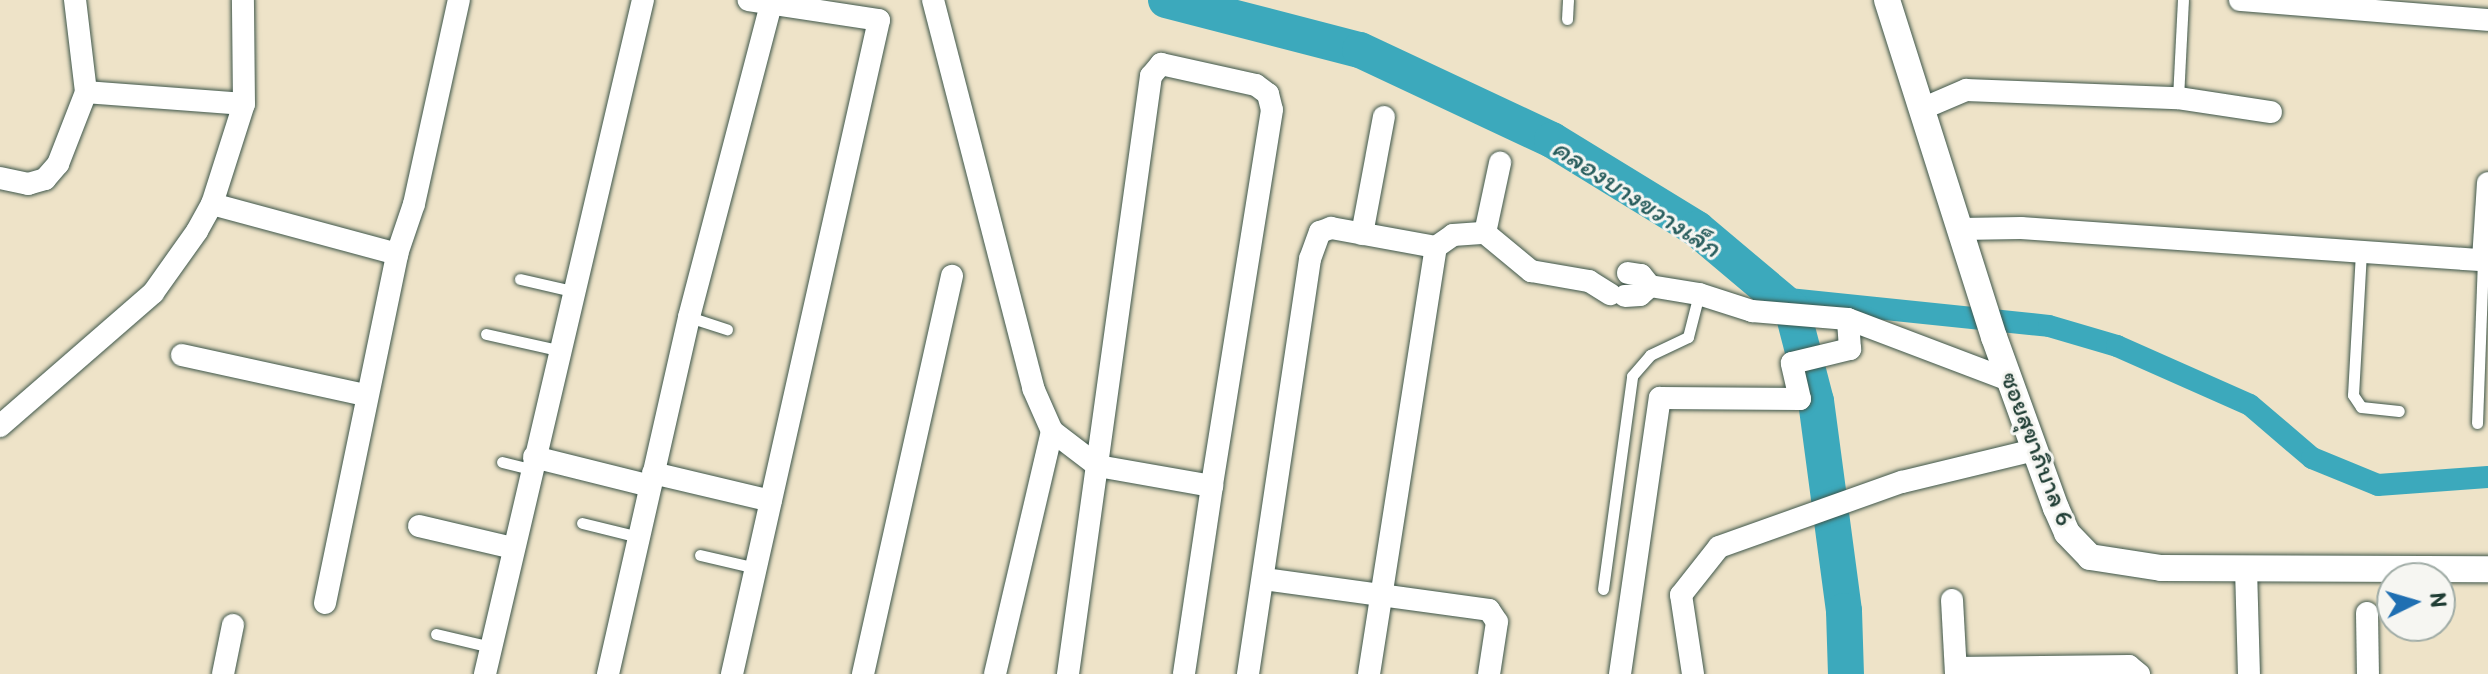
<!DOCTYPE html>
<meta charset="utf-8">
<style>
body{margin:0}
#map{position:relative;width:2488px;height:674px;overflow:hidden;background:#eee3c8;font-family:Itim,"Playpen Sans Thai",sans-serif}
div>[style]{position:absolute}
.canal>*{height:22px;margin:-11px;padding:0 11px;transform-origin:11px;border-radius:11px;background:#3ca9bc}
.river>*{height:36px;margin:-18px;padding:0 18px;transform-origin:18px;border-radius:18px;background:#3ca9bc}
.roads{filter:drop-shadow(0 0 2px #3e564a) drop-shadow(0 0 2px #3e564a)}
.service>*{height:11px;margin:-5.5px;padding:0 5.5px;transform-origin:5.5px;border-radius:5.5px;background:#fff}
.minor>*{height:22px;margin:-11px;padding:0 11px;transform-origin:11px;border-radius:11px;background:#fff}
.tertiary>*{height:26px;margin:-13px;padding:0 13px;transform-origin:13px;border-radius:13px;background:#fff}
span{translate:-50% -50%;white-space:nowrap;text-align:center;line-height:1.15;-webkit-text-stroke:6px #f6f6f2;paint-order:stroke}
.street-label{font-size:26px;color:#1f3d34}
.water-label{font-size:28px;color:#285d5d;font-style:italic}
.north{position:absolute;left:2376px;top:562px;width:80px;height:80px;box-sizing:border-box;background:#f6f6f2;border:2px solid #a0aca6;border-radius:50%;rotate:85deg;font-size:22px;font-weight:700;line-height:32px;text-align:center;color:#1f3d34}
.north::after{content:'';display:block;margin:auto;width:28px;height:36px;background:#1f6fb2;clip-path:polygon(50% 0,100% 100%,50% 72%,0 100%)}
</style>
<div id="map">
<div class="canal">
<i style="left:1779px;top:298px;width:271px;rotate:5.9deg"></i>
<i style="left:2049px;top:326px;width:71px;rotate:16.4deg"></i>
<i style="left:2117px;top:346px;width:145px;rotate:23.9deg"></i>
<i style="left:2250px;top:405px;width:82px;rotate:40.5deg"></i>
<i style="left:2312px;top:458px;width:71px;rotate:22.2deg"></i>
<i style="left:2378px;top:485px;width:110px;rotate:-4.2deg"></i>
</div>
<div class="river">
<i style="left:1166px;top:0;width:200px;rotate:14.5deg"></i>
<i style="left:1360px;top:50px;width:212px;rotate:25.1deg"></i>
<i style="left:1552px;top:140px;width:170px;rotate:31.5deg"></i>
<i style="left:1697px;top:229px;width:124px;rotate:40.1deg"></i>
<i style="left:1792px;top:309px;width:95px;rotate:75.4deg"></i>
<i style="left:1816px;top:401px;width:212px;rotate:82.4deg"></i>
<i style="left:1844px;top:611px;width:63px;rotate:88.2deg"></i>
</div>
<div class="roads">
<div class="service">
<i style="left:1567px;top:19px;width:19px;rotate:-87deg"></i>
<i style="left:2178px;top:98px;width:98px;rotate:-87.1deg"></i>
<i style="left:2361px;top:252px;width:143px;rotate:93.2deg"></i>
<i style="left:2353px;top:395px;width:14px;rotate:56deg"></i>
<i style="left:2361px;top:407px;width:38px;rotate:6deg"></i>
<i style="left:520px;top:279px;width:53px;rotate:13deg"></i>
<i style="left:689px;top:317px;width:40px;rotate:18deg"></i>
<i style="left:486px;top:334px;width:74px;rotate:12.5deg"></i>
<i style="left:2477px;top:423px;width:163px;rotate:-87.9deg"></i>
<i style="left:502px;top:462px;width:30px;rotate:14deg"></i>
<i style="left:582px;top:523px;width:59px;rotate:13.8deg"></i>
<i style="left:700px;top:555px;width:57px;rotate:13.1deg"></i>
<i style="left:1603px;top:589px;width:215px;rotate:-82.2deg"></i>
<i style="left:1632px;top:376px;width:28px;rotate:-49deg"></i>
<i style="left:1650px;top:355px;width:42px;rotate:-25.3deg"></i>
<i style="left:1688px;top:337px;width:44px;rotate:-75.7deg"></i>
<i style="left:436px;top:634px;width:57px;rotate:13.3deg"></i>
</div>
<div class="minor">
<i style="left:933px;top:0;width:401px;rotate:75.5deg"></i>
<i style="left:1033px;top:388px;width:47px;rotate:66.2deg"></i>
<i style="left:1052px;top:431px;width:58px;rotate:37.3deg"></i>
<i style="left:1098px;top:466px;width:116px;rotate:10deg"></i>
<i style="left:1212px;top:486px;width:190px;rotate:98.5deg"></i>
<i style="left:2240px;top:0;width:249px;rotate:4.6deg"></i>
<i style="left:86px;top:92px;width:158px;rotate:4.3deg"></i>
<i style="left:1924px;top:108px;width:46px;rotate:-23.2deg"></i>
<i style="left:1966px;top:90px;width:212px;rotate:2.2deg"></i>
<i style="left:2178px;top:98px;width:94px;rotate:8.6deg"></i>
<i style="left:0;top:178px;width:29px;rotate:12deg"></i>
<i style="left:28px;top:184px;width:18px;rotate:-16deg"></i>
<i style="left:45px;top:179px;width:20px;rotate:-49deg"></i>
<i style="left:58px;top:164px;width:77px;rotate:-68.7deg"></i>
<i style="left:86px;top:92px;width:93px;rotate:-96.8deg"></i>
<i style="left:212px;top:204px;width:192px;rotate:15.1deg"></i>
<i style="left:1961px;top:229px;width:60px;rotate:-1deg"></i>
<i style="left:2021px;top:228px;width:468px;rotate:4deg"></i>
<i style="left:1485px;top:233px;width:72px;rotate:-77.9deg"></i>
<i style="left:1362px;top:234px;width:119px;rotate:-79.4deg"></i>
<i style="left:2483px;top:260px;width:77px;rotate:-86.3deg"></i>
<i style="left:1628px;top:273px;width:13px;rotate:9deg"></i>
<i style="left:1641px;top:275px;width:14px;rotate:51deg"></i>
<i style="left:1650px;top:286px;width:50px;rotate:9.3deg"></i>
<i style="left:1699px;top:294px;width:56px;rotate:17.8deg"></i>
<i style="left:1752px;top:311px;width:96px;rotate:4.8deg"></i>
<i style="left:1848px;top:319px;width:172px;rotate:20.8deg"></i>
<i style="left:1625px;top:296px;width:15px;rotate:-4deg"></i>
<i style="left:1640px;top:295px;width:13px;rotate:-42deg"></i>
<i style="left:182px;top:355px;width:188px;rotate:12.3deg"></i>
<i style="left:0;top:426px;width:203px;rotate:-41deg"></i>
<i style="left:153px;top:293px;width:76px;rotate:-54.6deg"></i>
<i style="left:197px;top:231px;width:31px;rotate:-61deg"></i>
<i style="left:212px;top:204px;width:105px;rotate:-72.3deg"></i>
<i style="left:244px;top:104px;width:104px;rotate:-90.6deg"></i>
<i style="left:534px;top:457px;width:120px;rotate:14deg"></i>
<i style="left:653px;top:473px;width:121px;rotate:13.3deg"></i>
<i style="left:419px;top:526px;width:97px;rotate:13.2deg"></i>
<i style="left:2246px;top:568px;width:106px;rotate:88.4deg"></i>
<i style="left:1264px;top:579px;width:227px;rotate:7.8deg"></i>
<i style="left:1489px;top:610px;width:14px;rotate:56deg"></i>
<i style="left:1497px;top:622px;width:53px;rotate:98.7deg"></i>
<i style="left:1952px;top:600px;width:74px;rotate:86.9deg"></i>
<i style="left:325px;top:603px;width:356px;rotate:-78.3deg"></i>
<i style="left:397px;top:254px;width:53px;rotate:-71.2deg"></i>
<i style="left:414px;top:204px;width:209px;rotate:-77.6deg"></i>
<i style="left:2367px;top:613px;width:61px;rotate:89.1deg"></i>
<i style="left:1956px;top:668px;width:173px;rotate:-0.7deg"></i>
<i style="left:2129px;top:666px;width:13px;rotate:39deg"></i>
<i style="left:223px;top:674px;width:50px;rotate:-78.5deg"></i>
<i style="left:485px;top:674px;width:692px;rotate:-76.81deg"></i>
<i style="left:608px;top:674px;width:366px;rotate:-77.2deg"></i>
<i style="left:689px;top:317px;width:323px;rotate:-75.3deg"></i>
<i style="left:732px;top:674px;width:670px;rotate:-77.33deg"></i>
<i style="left:879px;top:20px;width:132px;rotate:-171.3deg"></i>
<i style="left:863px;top:674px;width:408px;rotate:-77.4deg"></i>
<i style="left:995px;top:674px;width:250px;rotate:-76.8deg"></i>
<i style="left:1068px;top:674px;width:604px;rotate:-82.1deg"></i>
<i style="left:1151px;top:76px;width:16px;rotate:-50deg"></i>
<i style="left:1161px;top:64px;width:97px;rotate:12.5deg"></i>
<i style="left:1256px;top:85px;width:15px;rotate:37deg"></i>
<i style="left:1268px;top:94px;width:16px;rotate:76deg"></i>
<i style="left:1272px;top:110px;width:381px;rotate:99.1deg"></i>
<i style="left:1248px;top:674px;width:420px;rotate:-81.5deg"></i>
<i style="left:1310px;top:259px;width:29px;rotate:-70deg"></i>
<i style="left:1320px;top:232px;width:12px;rotate:-20deg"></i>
<i style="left:1331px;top:228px;width:107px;rotate:10.3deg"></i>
<i style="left:1369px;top:674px;width:432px;rotate:-81.1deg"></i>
<i style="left:1436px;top:247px;width:21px;rotate:-35deg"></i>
<i style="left:1453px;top:235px;width:32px;rotate:-4deg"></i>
<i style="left:1485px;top:233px;width:60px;rotate:39.6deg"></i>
<i style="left:1531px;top:271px;width:59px;rotate:9.8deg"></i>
<i style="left:1589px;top:281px;width:25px;rotate:32deg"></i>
<i style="left:1620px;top:674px;width:279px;rotate:-81.8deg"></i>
<i style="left:1660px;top:398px;width:140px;rotate:0.4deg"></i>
<i style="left:1800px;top:399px;width:37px;rotate:-103deg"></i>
<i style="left:1792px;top:363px;width:60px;rotate:-13.6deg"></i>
<i style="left:1850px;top:349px;width:30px;rotate:-94deg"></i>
<i style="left:1693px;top:674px;width:80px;rotate:-98.6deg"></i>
<i style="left:1681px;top:595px;width:61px;rotate:-51.6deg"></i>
<i style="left:1719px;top:547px;width:194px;rotate:-19.6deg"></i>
<i style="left:1902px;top:482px;width:136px;rotate:-13.6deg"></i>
</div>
<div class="tertiary">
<i style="left:1887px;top:0;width:354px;rotate:72.4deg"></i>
<i style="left:1994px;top:337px;width:182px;rotate:70.1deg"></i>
<i style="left:2056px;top:508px;width:27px;rotate:66deg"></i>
<i style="left:2067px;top:533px;width:33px;rotate:46deg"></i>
<i style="left:2090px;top:557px;width:72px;rotate:8.8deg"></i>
<i style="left:2161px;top:568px;width:327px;rotate:0.2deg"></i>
</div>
</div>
<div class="street-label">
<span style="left:2037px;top:449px;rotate:69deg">ซอยสุขาภิบาล 6</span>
</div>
<div class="water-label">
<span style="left:1637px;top:197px;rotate:33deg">คลองบางขวางเล็ก</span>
</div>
<div class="north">N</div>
</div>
